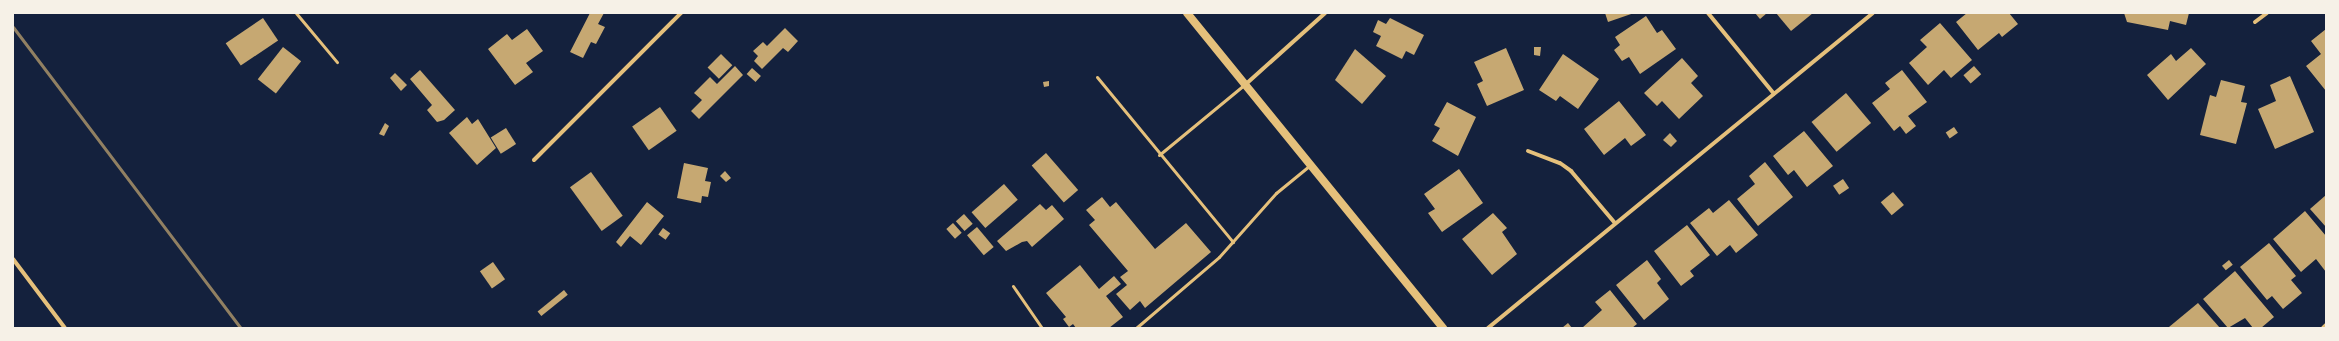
<!DOCTYPE html>
<style>
body{margin:0}
#map{position:relative;width:2339px;height:341px;overflow:hidden;background:#14213d;font-family:"Alegreya Sans",sans-serif}
div>[style]{position:absolute}
.building>*{inset:0;background:#c6a872;transform-origin:0 0}
.service>*{height:3px;margin:-1.5px;padding:0 1.5px;transform-origin:1.5px;border-radius:1.5px;background:#e5c07b}
.minor>*{height:4px;margin:-2px;padding:0 2px;transform-origin:2px;border-radius:2px;background:#e5c07b}
.secondary>*{height:8px;margin:-4px;padding:0 4px;transform-origin:4px;border-radius:4px;background:#e5c07b}
.rail>*{height:3px;margin:-1.5px;padding:0 1.5px;transform-origin:1.5px;border-radius:1.5px;background:#918062}
span{translate:-50% -50%;white-space:nowrap;text-align:center;line-height:1.15;-webkit-text-stroke:4px #f6f1e7;paint-order:stroke}
.frame{position:absolute;inset:0;border:14px solid #f6f1e7;pointer-events:none}
</style>
<div id="map">
<div class="building">
<i style="clip-path:polygon(590px 13px,604px 13px,598px 24px,605px 27px,596px 44px,591px 42px,583px 58px,570px 52px)"></i>
<i style="clip-path:polygon(1605px 13px,1634px 13px,1608px 22px)"></i>
<i style="clip-path:polygon(1755px 13px,1767px 13px,1760px 19px)"></i>
<i style="clip-path:polygon(1776px 13px,1813px 13px,1791px 31px)"></i>
<i style="clip-path:polygon(1967px 13px,2009px 13px,2018px 24px,2002px 37px,1999px 33px,1978px 50px,1956px 22px)"></i>
<i style="clip-path:polygon(2124px 13px,2189px 13px,2186px 25px,2170px 21px,2168px 30px,2127px 22px)"></i>
<i style="clip-path:polygon(1646px 16px,1657px 33px,1662px 30px,1676px 49px,1640px 74px,1629px 57px,1622px 61px,1614px 50px,1620px 45px,1615px 37px)"></i>
<i style="left:263px;top:18px;width:27px;height:45px;rotate:56deg"></i>
<i style="clip-path:polygon(1390px 18px,1424px 35px,1414px 55px,1406px 51px,1402px 59px,1376px 46px,1381px 36px,1373px 32px,1378px 20px,1386px 24px)"></i>
<i style="clip-path:polygon(1940px 23px,1972px 60px,1951px 78px,1944px 70px,1928px 85px,1909px 63px,1927px 47px,1920px 40px)"></i>
<i style="clip-path:polygon(785px 28px,798px 41px,788px 52px,783px 48px,762px 69px,754px 61px,758px 56px,753px 51px,763px 42px,767px 46px)"></i>
<i style="clip-path:polygon(527px 29px,543px 51px,526px 63px,533px 72px,515px 85px,488px 49px,507px 34px,512px 40px)"></i>
<i style="clip-path:polygon(2326px 29px,2326px 91px,2306px 66px,2321px 54px,2311px 41px)"></i>
<i style="left:283px;top:47px;width:23px;height:41px;rotate:38deg"></i>
<i style="clip-path:polygon(1534px 47px,1541px 47px,1540px 56px,1534px 55px)"></i>
<i style="clip-path:polygon(1506px 48px,1524px 90px,1487px 106px,1477px 84px,1483px 81px,1474px 62px)"></i>
<i style="clip-path:polygon(2191px 48px,2206px 64px,2168px 100px,2147px 75px,2171px 54px,2176px 61px)"></i>
<i style="clip-path:polygon(1355px 49px,1386px 76px,1362px 104px,1335px 80px)"></i>
<i style="left:721px;top:54px;width:16px;height:19px;rotate:45deg"></i>
<i style="clip-path:polygon(1563px 54px,1599px 79px,1578px 109px,1560px 96px,1556px 101px,1539px 90px)"></i>
<i style="clip-path:polygon(1682px 58px,1698px 76px,1691px 83px,1703px 96px,1679px 119px,1662px 101px,1657px 106px,1644px 93px)"></i>
<i style="clip-path:polygon(735px 66px,743px 75px,699px 119px,691px 111px,702px 100px,694px 93px,710px 77px,717px 84px)"></i>
<i style="left:1974px;top:66px;width:11px;height:14px;rotate:49deg"></i>
<i style="left:752px;top:68px;width:12px;height:8px;rotate:42deg"></i>
<i style="clip-path:polygon(420px 70px,455px 110px,444px 120px,437px 122px,427px 110px,432px 105px,410px 79px)"></i>
<i style="clip-path:polygon(1902px 70px,1927px 102px,1908px 116px,1916px 126px,1906px 134px,1900px 126px,1894px 131px,1872px 103px,1890px 89px,1885px 83px)"></i>
<i style="clip-path:polygon(395px 73px,407px 85px,401px 91px,390px 78px)"></i>
<i style="clip-path:polygon(2290px 76px,2314px 132px,2275px 149px,2258px 109px,2276px 101px,2270px 85px)"></i>
<i style="clip-path:polygon(2221px 80px,2245px 86px,2241px 102px,2247px 103px,2236px 144px,2200px 135px,2210px 95px,2216px 97px)"></i>
<i style="clip-path:polygon(1049px 81px,1049px 86px,1044px 87px,1043px 82px)"></i>
<i style="left:1846px;top:93px;width:39px;height:45px;rotate:50deg"></i>
<i style="clip-path:polygon(1619px 101px,1646px 135px,1631px 146px,1625px 138px,1604px 155px,1584px 129px)"></i>
<i style="clip-path:polygon(1447px 102px,1476px 117px,1458px 156px,1432px 141px,1440px 128px,1434px 125px)"></i>
<i style="left:660px;top:107px;width:29px;height:34px;rotate:55deg"></i>
<i style="clip-path:polygon(467px 117px,472px 124px,478px 119px,496px 148px,477px 165px,449px 133px)"></i>
<i style="clip-path:polygon(385px 123px,389px 126px,384px 136px,379px 134px)"></i>
<i style="left:1954px;top:127px;width:7px;height:10px;rotate:56deg"></i>
<i style="left:506px;top:128px;width:19px;height:18px;rotate:58deg"></i>
<i style="clip-path:polygon(1804px 131px,1833px 166px,1807px 187px,1794px 170px,1788px 175px,1773px 156px)"></i>
<i style="clip-path:polygon(1670px 133px,1677px 141px,1671px 147px,1663px 140px)"></i>
<i style="left:1046px;top:153px;width:49px;height:19px;rotate:49deg"></i>
<i style="clip-path:polygon(1765px 162px,1793px 197px,1758px 226px,1737px 199px,1755px 184px,1749px 176px)"></i>
<i style="clip-path:polygon(684px 163px,708px 168px,705px 181px,711px 182px,708px 197px,702px 196px,701px 203px,677px 198px)"></i>
<i style="clip-path:polygon(1459px 169px,1483px 203px,1442px 232px,1428px 213px,1435px 209px,1424px 194px)"></i>
<i style="clip-path:polygon(725px 171px,731px 178px,726px 182px,720px 176px)"></i>
<i style="left:591px;top:172px;width:54px;height:26px;rotate:54deg"></i>
<i style="left:1843px;top:179px;width:11px;height:12px;rotate:56deg"></i>
<i style="left:1004px;top:184px;width:21px;height:43px;rotate:49deg"></i>
<i style="left:1893px;top:192px;width:17px;height:16px;rotate:50deg"></i>
<i style="clip-path:polygon(2326px 195px,2326px 227px,2310px 209px)"></i>
<i style="clip-path:polygon(1102px 197px,1110px 207px,1116px 202px,1155px 249px,1186px 223px,1211px 252px,1145px 308px,1140px 301px,1130px 310px,1116px 294px,1127px 285px,1120px 277px,1128px 271px,1089px 225px,1095px 220px,1086px 210px)"></i>
<i style="clip-path:polygon(1729px 200px,1758px 235px,1736px 253px,1730px 245px,1717px 256px,1690px 223px,1709px 208px,1713px 213px)"></i>
<i style="clip-path:polygon(647px 202px,664px 216px,641px 245px,630px 236px,621px 247px,616px 242px)"></i>
<i style="clip-path:polygon(1040px 204px,1046px 210px,1052px 205px,1064px 219px,1032px 247px,1027px 241px,1022px 242px,1006px 251px,997px 241px)"></i>
<i style="clip-path:polygon(2305px 211px,2326px 236px,2326px 272px,2316px 259px,2301px 272px,2273px 239px)"></i>
<i style="clip-path:polygon(1493px 213px,1507px 228px,1502px 232px,1517px 254px,1492px 275px,1462px 239px)"></i>
<i style="left:964px;top:214px;width:13px;height:11px;rotate:48deg"></i>
<i style="left:953px;top:223px;width:13px;height:9px;rotate:48deg"></i>
<i style="clip-path:polygon(1687px 225px,1710px 255px,1690px 271px,1694px 276px,1681px 286px,1654px 251px)"></i>
<i style="left:977px;top:227px;width:26px;height:13px;rotate:50deg"></i>
<i style="left:663px;top:228px;width:9px;height:8px;rotate:36deg"></i>
<i style="clip-path:polygon(2269px 243px,2296px 276px,2291px 280px,2302px 293px,2283px 309px,2272px 296px,2267px 300px,2240px 267px)"></i>
<i style="clip-path:polygon(1647px 260px,1661px 279px,1657px 283px,1669px 299px,1644px 320px,1616px 285px)"></i>
<i style="left:2229px;top:260px;width:6px;height:9px;rotate:51deg"></i>
<i style="left:493px;top:262px;width:21px;height:16px;rotate:55deg"></i>
<i style="clip-path:polygon(1080px 265px,1099px 289px,1114px 276px,1121px 284px,1106px 296px,1123px 317px,1109px 328px,1076px 328px,1073px 324px,1069px 327px,1063px 319px,1066px 317px,1046px 293px)"></i>
<i style="clip-path:polygon(2235px 271px,2274px 317px,2261px 328px,2253px 328px,2245px 318px,2228px 328px,2203px 299px)"></i>
<i style="left:564px;top:290px;width:6px;height:34px;rotate:51deg"></i>
<i style="clip-path:polygon(1610px 290px,1637px 324px,1632px 328px,1582px 328px,1602px 310px,1595px 302px)"></i>
<i style="clip-path:polygon(2198px 303px,2220px 328px,2170px 328px,2169px 327px)"></i>
<i style="clip-path:polygon(1568px 323px,1572px 328px,1562px 328px)"></i>
</div>
<div class="service">
<i style="left:296px;top:13px;width:64px;rotate:50.1deg"></i>
<i style="left:1097px;top:77px;width:214px;rotate:50.5deg"></i>
<i style="left:1159px;top:155px;width:110px;rotate:-39.5deg"></i>
<i style="left:1013px;top:286px;width:51px;rotate:55.4deg"></i>
<i style="left:1136px;top:328px;width:109px;rotate:-40.5deg"></i>
<i style="left:1219px;top:257px;width:86px;rotate:-48.3deg"></i>
<i style="left:1276px;top:193px;width:43px;rotate:-39.3deg"></i>
</div>
<div class="minor">
<i style="left:1708px;top:13px;width:104px;rotate:50.8deg"></i>
<i style="left:2255px;top:22px;width:15px;rotate:-37deg"></i>
<i style="left:1246px;top:84px;width:106px;rotate:-41.9deg"></i>
<i style="left:1528px;top:151px;width:34px;rotate:21deg"></i>
<i style="left:1560px;top:163px;width:14px;rotate:36deg"></i>
<i style="left:1571px;top:171px;width:68px;rotate:49.8deg"></i>
<i style="left:534px;top:160px;width:208px;rotate:-45deg"></i>
<i style="left:13px;top:259px;width:86px;rotate:53deg"></i>
<i style="left:1488px;top:328px;width:497px;rotate:-39.3deg"></i>
<i style="left:2323px;top:328px;width:4px;rotate:-45deg"></i>
</div>
<div class="secondary">
<i style="left:1187px;top:13px;width:406px;rotate:50.9deg"></i>
</div>
<div class="rail">
<i style="left:13px;top:27px;width:378px;rotate:52.9deg"></i>
</div>
<div class="frame"></div>
</div>
